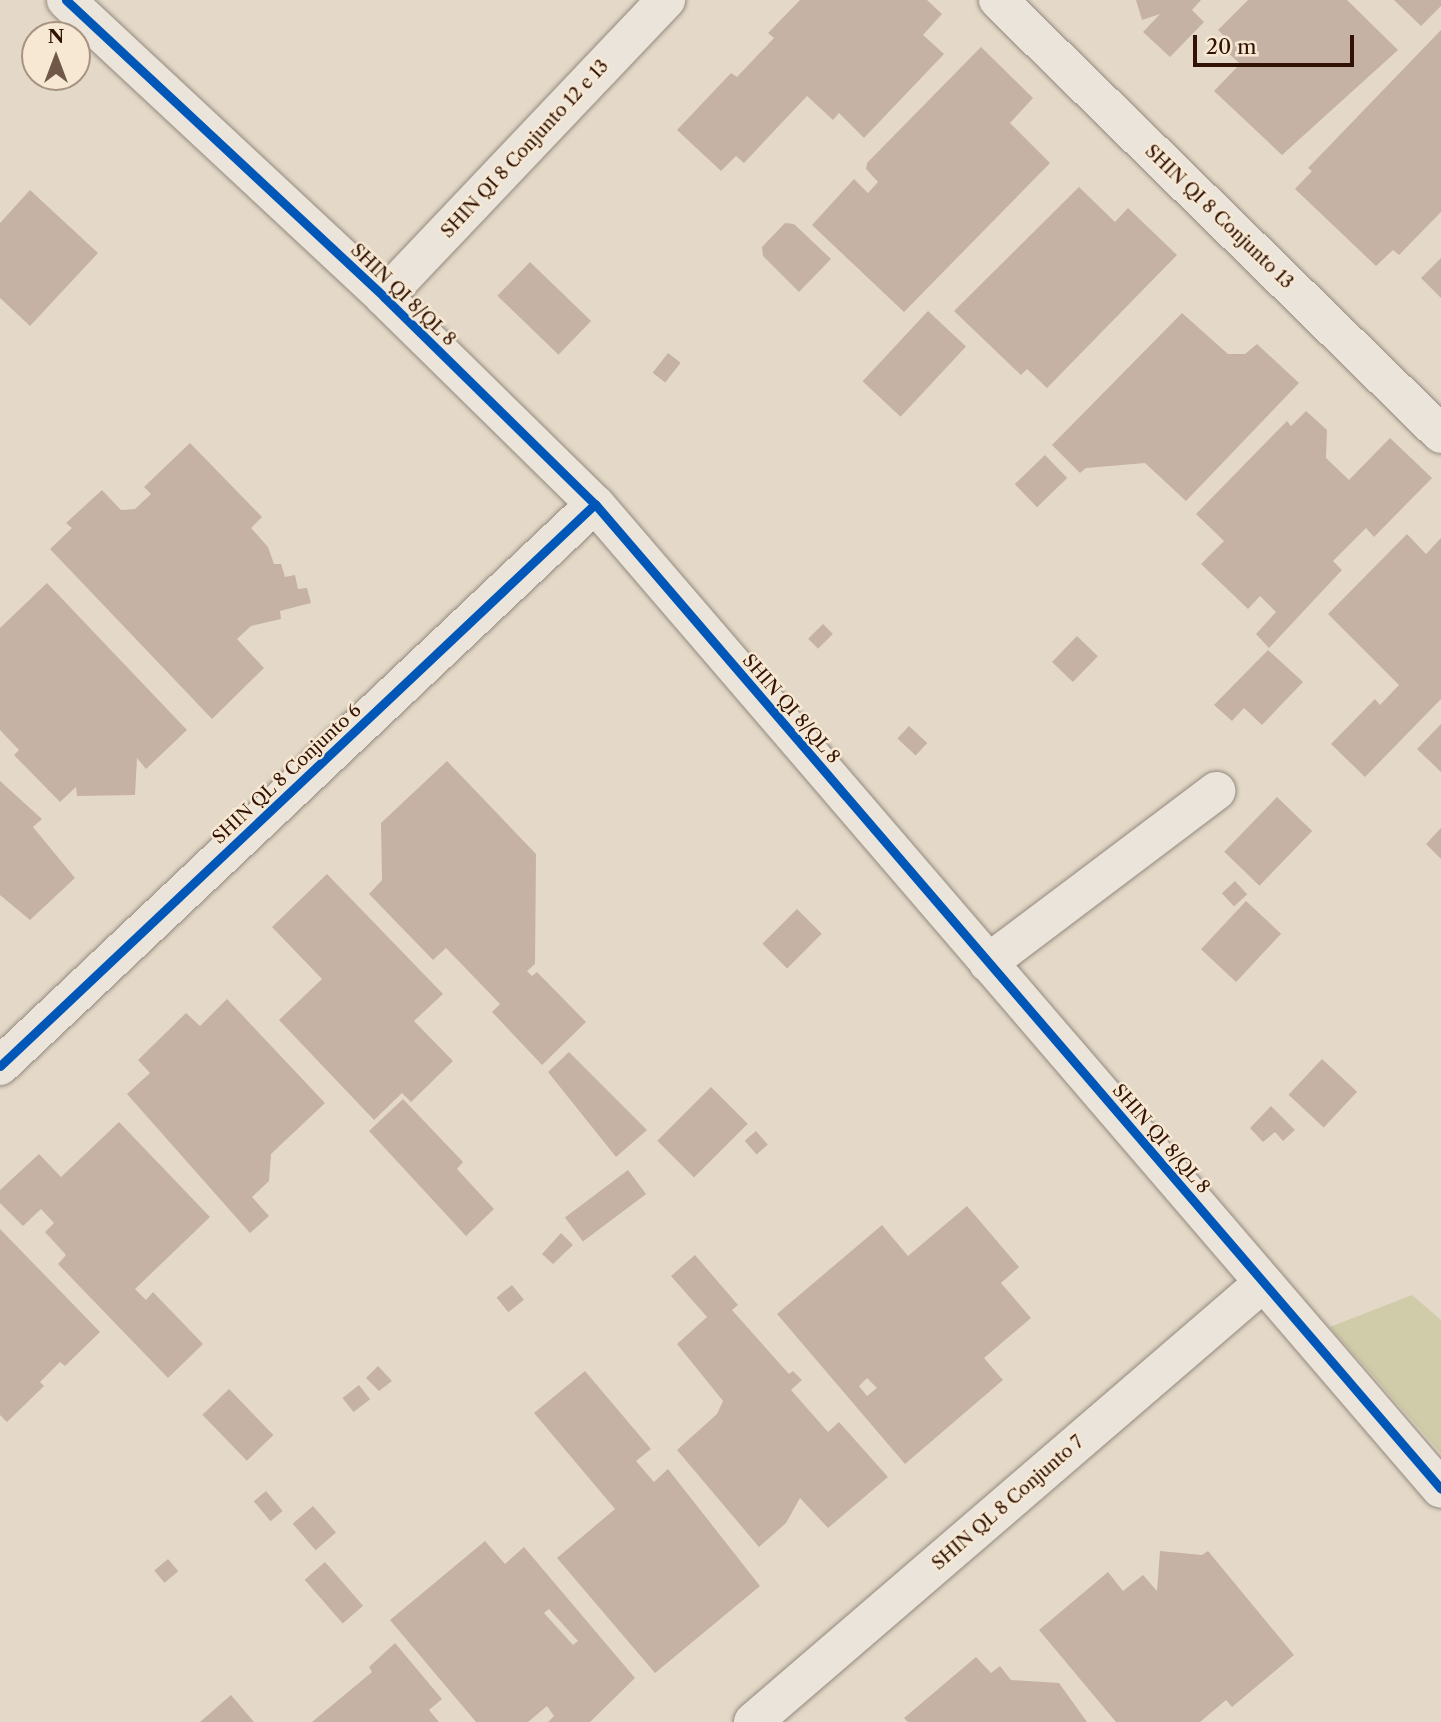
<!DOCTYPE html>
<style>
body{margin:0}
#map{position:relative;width:1441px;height:1722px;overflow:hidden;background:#e4d9c8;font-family:"Libre Caslon Text",serif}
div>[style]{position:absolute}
.green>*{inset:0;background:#d0cba8}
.building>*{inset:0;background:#c5b2a4;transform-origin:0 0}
.roads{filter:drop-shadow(0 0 2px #94897e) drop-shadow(0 0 2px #94897e)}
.minor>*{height:38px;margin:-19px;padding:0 19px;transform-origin:19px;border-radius:19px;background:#eae4db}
.cycleway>*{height:9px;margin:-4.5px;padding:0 4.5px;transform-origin:4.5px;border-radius:4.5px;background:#0057b8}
span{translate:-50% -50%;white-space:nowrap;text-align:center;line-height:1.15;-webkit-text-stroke:5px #f6e8d3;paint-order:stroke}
.street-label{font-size:18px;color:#321204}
.north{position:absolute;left:21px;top:21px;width:70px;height:70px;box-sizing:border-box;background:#f6e8d3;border:2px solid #a89280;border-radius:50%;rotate:0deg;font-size:19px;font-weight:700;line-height:28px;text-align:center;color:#321204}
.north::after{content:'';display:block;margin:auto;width:24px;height:32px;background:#705849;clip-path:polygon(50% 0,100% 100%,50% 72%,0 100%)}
.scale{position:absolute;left:1193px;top:35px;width:161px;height:32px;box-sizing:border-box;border:4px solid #321204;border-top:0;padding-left:9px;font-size:21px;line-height:24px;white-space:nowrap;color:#321204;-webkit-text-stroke:5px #f6e8d3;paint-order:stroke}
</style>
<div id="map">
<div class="green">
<i style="clip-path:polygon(1412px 1295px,1441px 1320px,1441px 1453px,1330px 1327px)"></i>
</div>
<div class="building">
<i style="clip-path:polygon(800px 0,927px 0,942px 14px,923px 35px,944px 54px,864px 138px,839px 113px,833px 120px,807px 96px,744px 163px,736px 156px,721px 171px,677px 130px,731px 73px,737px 77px,774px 38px,768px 33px)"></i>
<i style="clip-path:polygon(1136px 0,1201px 0,1192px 10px,1204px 22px,1170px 57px,1143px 32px,1160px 14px,1142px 20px)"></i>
<i style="clip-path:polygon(1248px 0,1347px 0,1398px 50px,1282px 155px,1214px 91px,1240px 64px,1220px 45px,1226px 38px,1218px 30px)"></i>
<i style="clip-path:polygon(1394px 0,1441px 0,1441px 6px,1421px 26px)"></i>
<i style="clip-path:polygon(1441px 30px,1441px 212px,1399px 255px,1393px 250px,1376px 266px,1295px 189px,1312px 171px,1308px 168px)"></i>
<i style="clip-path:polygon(981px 47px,1033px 98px,1010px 123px,1050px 163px,904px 312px,812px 225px,854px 179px,868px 193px,878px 182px,866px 169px,867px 163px)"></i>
<i style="clip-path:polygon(1079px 187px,1115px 222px,1128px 208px,1177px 255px,1047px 388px,1027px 369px,1021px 375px,954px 311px)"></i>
<i style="clip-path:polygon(30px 190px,98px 253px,30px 326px,0 298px,0 223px)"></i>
<i style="clip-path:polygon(785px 223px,794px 224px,831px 259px,799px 292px,763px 256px,762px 247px)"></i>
<i style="clip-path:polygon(1441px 258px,1441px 298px,1421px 278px)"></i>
<i style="left:530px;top:262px;width:85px;height:47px;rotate:44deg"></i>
<i style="left:928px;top:311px;width:52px;height:96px;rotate:43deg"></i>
<i style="clip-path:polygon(1182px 313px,1228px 354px,1245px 354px,1257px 344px,1299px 383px,1186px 501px,1145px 463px,1086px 468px,1080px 473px,1052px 445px)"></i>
<i style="left:668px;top:353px;width:16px;height:25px;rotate:38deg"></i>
<i style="clip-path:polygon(1306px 411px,1327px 430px,1326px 458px,1349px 480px,1390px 438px,1432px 478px,1374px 537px,1366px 528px,1333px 561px,1342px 570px,1269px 648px,1256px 634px,1276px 612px,1260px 596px,1248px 609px,1201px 564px,1224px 541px,1196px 514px,1287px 421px,1291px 426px)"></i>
<i style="clip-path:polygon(190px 443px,262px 517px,251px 528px,268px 547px,274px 564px,281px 564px,285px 577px,295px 575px,298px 589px,307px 588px,311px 603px,280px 611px,281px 619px,251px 626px,237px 639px,264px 668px,212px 719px,50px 549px,72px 528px,66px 523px,102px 490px,121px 510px,135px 509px,151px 494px,144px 487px)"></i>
<i style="left:1045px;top:455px;width:32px;height:42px;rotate:46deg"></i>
<i style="clip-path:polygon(1407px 534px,1426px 554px,1441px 538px,1441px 699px,1365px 777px,1331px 744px,1375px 699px,1380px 705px,1399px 685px,1328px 614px)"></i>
<i style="clip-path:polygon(47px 583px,187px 730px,146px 769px,137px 758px,135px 795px,77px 796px,76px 787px,60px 802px,14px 755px,19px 750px,0 730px,0 628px)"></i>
<i style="left:823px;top:624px;width:14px;height:21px;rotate:45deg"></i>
<i style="left:1077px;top:636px;width:29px;height:36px;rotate:44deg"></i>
<i style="clip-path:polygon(1268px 650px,1303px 682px,1262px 725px,1244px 708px,1232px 721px,1214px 705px)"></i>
<i style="clip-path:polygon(1441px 724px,1441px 772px,1417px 749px)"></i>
<i style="left:909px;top:726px;width:25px;height:17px;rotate:43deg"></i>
<i style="clip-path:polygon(447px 761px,536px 854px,535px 964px,527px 971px,532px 976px,537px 972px,586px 1022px,542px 1065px,492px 1012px,500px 1004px,446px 948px,433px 960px,369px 894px,382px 880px,381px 823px)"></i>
<i style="clip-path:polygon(0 781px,42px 819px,33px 827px,75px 878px,30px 920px,0 895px)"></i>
<i style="left:1277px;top:797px;width:49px;height:76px;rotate:44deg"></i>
<i style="clip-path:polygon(1441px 828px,1441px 859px,1426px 844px)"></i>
<i style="clip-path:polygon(327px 874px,443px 994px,414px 1021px,453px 1061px,411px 1102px,402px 1093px,374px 1120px,279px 1020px,322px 979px,272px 927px)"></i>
<i style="left:1235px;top:881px;width:18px;height:18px;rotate:47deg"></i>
<i style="left:1246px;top:901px;width:48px;height:66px;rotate:43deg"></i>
<i style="left:797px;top:909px;width:35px;height:49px;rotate:45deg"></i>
<i style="clip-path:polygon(227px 999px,325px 1103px,271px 1154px,269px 1181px,252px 1197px,269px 1216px,250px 1233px,127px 1094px,150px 1073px,138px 1060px,186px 1013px,200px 1026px)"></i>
<i style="clip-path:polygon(569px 1052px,647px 1130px,616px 1157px,548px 1072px)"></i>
<i style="left:1322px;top:1059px;width:48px;height:49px;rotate:43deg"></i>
<i style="left:711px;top:1087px;width:52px;height:76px;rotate:45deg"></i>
<i style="clip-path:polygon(403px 1099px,463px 1162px,457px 1169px,494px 1209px,466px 1236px,369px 1131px)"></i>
<i style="clip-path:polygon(1271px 1106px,1295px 1130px,1283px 1141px,1275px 1132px,1263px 1142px,1250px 1128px)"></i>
<i style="clip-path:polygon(119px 1122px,210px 1217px,135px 1289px,146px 1300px,153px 1292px,203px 1344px,168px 1378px,58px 1264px,66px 1255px,45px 1232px,54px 1223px,41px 1209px,23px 1226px,0 1203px,0 1190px,39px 1154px,61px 1177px)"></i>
<i style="left:756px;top:1131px;width:18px;height:15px;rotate:49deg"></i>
<i style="left:628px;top:1170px;width:30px;height:79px;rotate:53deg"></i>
<i style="clip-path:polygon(evenodd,967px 1206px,1019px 1267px,1001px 1283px,1031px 1318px,984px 1358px,1003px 1380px,905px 1464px,777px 1314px,882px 1225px,908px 1256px,967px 1206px,867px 1378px,877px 1388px,867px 1396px,859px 1386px,867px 1378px)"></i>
<i style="clip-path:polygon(0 1229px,100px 1332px,65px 1366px,60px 1362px,40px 1382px,44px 1386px,7px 1422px,0 1415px)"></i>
<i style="clip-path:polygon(561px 1233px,573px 1245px,553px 1264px,542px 1254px)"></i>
<i style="clip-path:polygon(695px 1255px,738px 1305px,732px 1310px,789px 1374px,793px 1371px,802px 1380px,791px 1390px,828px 1432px,839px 1422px,888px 1477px,828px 1528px,800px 1498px,786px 1523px,759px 1547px,677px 1450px,717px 1414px,723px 1401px,677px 1344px,707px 1317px,671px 1276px)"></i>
<i style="left:512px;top:1285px;width:19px;height:20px;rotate:51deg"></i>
<i style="clip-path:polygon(378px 1366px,392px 1381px,379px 1391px,366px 1378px)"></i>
<i style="clip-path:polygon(585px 1371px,651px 1449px,636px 1461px,654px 1482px,668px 1469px,760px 1586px,655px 1673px,557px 1558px,615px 1509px,534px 1413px)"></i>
<i style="left:359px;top:1385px;width:18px;height:21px;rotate:52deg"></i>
<i style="left:229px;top:1389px;width:64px;height:37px;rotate:46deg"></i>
<i style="left:266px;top:1491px;width:26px;height:16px;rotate:50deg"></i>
<i style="left:313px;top:1506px;width:35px;height:27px;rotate:49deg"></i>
<i style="clip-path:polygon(evenodd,485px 1541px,505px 1564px,524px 1547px,635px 1678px,590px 1722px,548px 1722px,554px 1716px,547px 1706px,528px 1722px,476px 1722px,390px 1620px,485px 1541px,549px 1609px,578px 1641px,573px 1645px,544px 1613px,549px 1609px)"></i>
<i style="clip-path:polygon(1160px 1551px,1202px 1555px,1208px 1551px,1294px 1655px,1232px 1707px,1226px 1700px,1200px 1722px,1116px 1722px,1039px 1630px,1108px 1572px,1123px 1591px,1143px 1575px,1157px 1591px)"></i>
<i style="left:168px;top:1559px;width:16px;height:18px;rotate:50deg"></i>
<i style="left:325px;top:1562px;width:58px;height:27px;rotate:49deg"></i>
<i style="clip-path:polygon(395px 1643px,442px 1699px,429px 1710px,439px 1722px,312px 1722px,372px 1672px,369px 1667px)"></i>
<i style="clip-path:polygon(976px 1657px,991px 1673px,1000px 1666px,1011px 1680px,1059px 1683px,1087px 1722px,908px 1722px,904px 1718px)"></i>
<i style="clip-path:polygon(231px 1695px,254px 1722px,200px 1722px)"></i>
</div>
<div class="roads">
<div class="minor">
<i style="left:66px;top:0;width:435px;rotate:43deg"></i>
<i style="left:384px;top:297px;width:296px;rotate:44.5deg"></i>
<i style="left:595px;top:504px;width:1298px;rotate:49.34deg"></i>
<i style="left:998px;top:0;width:620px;rotate:44.41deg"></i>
<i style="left:384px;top:297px;width:410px;rotate:-46.5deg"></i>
<i style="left:988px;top:963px;width:286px;rotate:-37deg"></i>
<i style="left:0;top:1066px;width:818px;rotate:-43.37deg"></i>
<i style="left:753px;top:1722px;width:673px;rotate:-40.72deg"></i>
</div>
</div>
<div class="cycleway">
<i style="left:66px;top:0;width:435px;rotate:43deg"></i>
<i style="left:384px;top:297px;width:296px;rotate:44.5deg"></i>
<i style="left:595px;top:504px;width:1298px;rotate:49.34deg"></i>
<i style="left:0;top:1066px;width:818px;rotate:-43.37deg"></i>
</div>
<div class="street-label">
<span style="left:525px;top:149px;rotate:-47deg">SHIN QI 8 Conjunto 12 e 13</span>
<span style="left:1219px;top:217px;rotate:44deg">SHIN QI 8 Conjunto 13</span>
<span style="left:403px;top:295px;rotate:44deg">SHIN QI 8/QL 8</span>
<span style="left:791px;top:709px;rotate:49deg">SHIN QI 8/QL 8</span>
<span style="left:287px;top:774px;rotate:-43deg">SHIN QL 8 Conjunto 6</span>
<span style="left:1161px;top:1139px;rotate:49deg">SHIN QI 8/QL 8</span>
<span style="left:1008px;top:1503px;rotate:-41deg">SHIN QL 8 Conjunto 7</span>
</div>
<div class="north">N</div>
<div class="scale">20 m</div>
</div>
